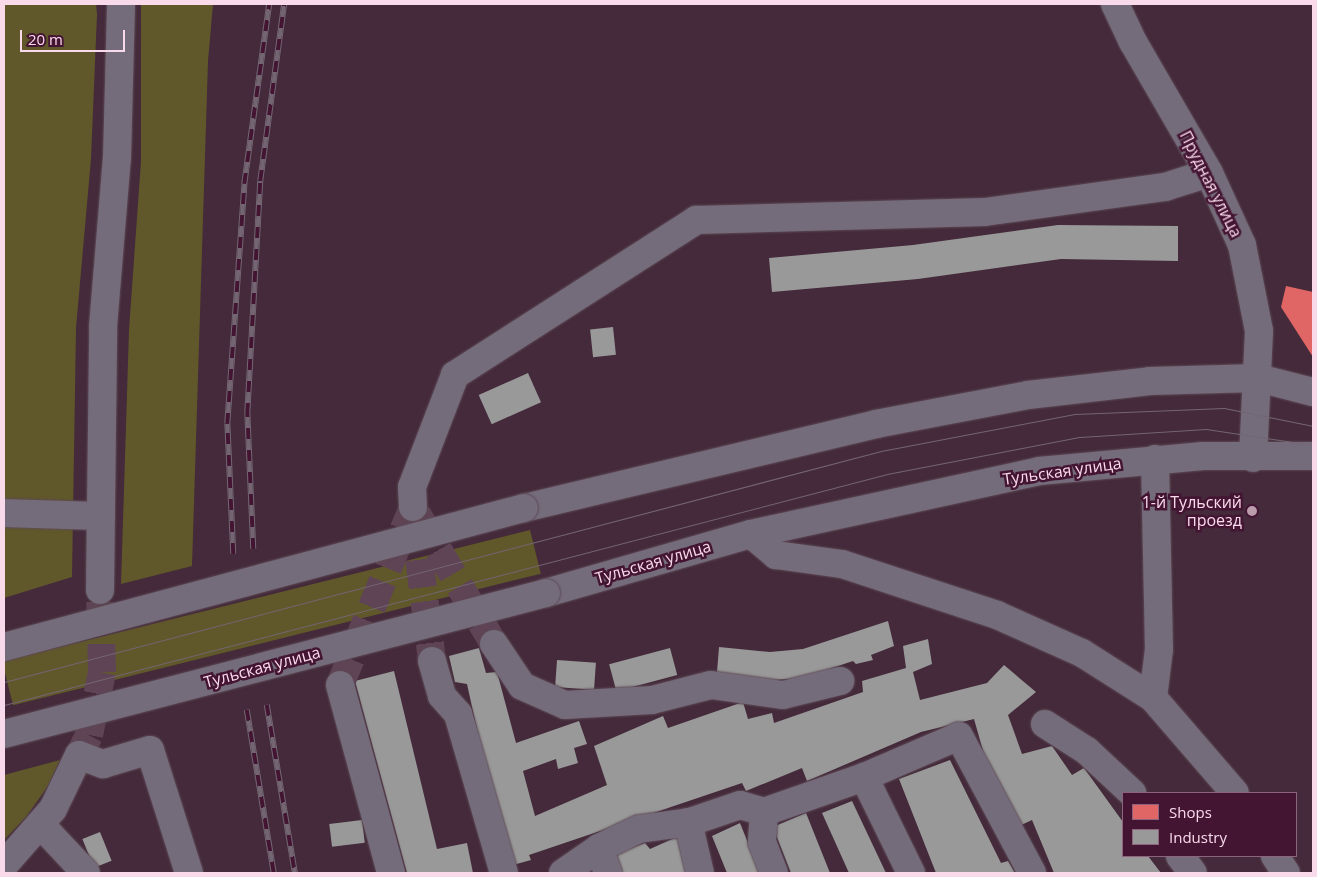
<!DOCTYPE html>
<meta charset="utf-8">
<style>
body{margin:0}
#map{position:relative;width:1317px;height:877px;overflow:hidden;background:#442a3a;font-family:"Open Sans",sans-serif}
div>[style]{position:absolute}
.green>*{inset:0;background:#60582a;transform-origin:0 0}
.shops>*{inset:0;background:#e06666}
.industry>*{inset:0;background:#999;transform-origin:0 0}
.minor-tunnel>*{height:28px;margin-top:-14px;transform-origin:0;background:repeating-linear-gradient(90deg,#5f4455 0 28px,transparent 0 42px)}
.roads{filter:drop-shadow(0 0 1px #5e4955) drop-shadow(0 0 1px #5e4955)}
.minor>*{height:28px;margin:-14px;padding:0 14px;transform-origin:14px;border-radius:14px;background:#746c7b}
.tram>*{height:1px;margin:-0.5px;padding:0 0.5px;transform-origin:0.5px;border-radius:0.5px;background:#736672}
.rail>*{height:5.5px;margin-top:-2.75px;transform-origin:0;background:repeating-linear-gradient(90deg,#441533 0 11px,#736672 0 22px);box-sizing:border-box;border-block:1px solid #736672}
.bridges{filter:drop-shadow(0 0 1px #5e4955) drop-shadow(0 0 1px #5e4955)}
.minor-bridge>*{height:28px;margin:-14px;padding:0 14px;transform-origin:14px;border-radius:14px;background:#746c7b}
.dots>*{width:14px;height:14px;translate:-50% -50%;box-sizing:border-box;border:2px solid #441533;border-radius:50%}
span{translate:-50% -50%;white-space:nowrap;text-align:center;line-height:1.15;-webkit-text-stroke:5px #441533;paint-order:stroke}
.street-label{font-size:16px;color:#f9daeb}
.poi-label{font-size:16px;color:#f9daeb}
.right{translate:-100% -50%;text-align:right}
.frame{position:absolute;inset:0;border:5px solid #f9daeb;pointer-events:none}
.legend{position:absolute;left:1122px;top:792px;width:175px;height:65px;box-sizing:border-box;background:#441533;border:1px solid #8c647d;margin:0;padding:6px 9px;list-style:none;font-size:15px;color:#f9daeb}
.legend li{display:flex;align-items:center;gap:10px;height:25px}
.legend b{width:25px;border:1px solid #8c647d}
.scale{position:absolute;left:20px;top:30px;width:105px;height:22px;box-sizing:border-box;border:2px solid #f9daeb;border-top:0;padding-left:6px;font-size:15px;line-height:18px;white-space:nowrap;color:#f9daeb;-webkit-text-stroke:4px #441533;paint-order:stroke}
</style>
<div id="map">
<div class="green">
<i style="clip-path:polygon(4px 4px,96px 4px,97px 14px,91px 159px,76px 328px,72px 577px,4px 598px)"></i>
<i style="clip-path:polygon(141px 4px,213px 4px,208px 61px,192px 566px,121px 584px,129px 330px,141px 161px)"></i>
<i style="left:530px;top:530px;width:45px;height:544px;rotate:76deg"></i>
<i style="clip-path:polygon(60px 760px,48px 786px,26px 817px,4px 840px,4px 775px)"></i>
</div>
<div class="shops">
<i style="clip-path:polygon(1286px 286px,1313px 292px,1313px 357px,1281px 307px)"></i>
</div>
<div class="industry">
<i style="clip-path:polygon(1058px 225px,1178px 226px,1178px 261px,1061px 259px,918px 279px,772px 292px,769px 258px,913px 245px)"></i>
<i style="left:613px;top:327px;width:28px;height:23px;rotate:84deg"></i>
<i style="left:528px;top:373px;width:32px;height:54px;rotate:66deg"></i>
<i style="clip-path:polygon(888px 621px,894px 646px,871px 655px,873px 660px,856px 664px,853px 661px,802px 678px,757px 681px,717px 672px,719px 647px,770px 652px,803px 649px)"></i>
<i style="clip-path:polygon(928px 639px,932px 664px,913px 672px,920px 700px,987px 683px,1004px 665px,1036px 692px,1008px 715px,1022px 754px,1052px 746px,1072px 775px,1084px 768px,1123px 822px,1123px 856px,1148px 856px,1161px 873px,1054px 873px,1032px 820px,1019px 826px,991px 779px,974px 719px,921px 732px,807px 781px,802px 768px,746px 791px,742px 783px,529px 855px,531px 860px,513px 865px,495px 811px,467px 684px,455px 682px,449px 656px,479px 648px,486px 673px,497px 672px,516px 743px,579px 721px,587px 744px,574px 748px,578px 763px,558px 769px,556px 759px,523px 771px,535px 816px,607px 785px,594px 746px,663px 716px,668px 728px,743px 702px,748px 719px,772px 713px,774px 723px,863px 692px,862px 681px,906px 668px,903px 646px)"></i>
<i style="left:670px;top:648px;width:28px;height:63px;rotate:75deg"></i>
<i style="left:557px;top:660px;width:39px;height:27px;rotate:4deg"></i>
<i style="clip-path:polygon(394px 671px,437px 849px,467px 843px,473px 873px,407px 873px,355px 681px)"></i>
<i style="clip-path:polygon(950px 760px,1001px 863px,1008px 861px,1015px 873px,936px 873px,899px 779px)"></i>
<i style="clip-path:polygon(852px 801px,886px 873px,849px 873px,822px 813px)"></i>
<i style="clip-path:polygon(806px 813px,830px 873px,791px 873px,773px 827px)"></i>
<i style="left:362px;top:820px;width:23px;height:33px;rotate:83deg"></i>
<i style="clip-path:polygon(740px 823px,760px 873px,727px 873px,712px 836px)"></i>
<i style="left:100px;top:832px;width:31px;height:19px;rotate:68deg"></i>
<i style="clip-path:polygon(679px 836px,689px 873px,622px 873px,616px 854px,645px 843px,650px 849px)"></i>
</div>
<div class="minor-tunnel">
<i style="left:417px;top:514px;width:151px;rotate:59.4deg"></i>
<i style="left:414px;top:518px;width:144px;rotate:82.8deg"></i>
<i style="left:340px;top:685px;width:192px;rotate:-67.7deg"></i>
<i style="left:79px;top:755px;width:22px;rotate:-63deg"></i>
<i style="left:89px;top:735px;width:64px;rotate:-78.3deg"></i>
<i style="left:102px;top:672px;width:82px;rotate:-91.4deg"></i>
</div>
<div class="roads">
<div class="minor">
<i style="left:1115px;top:4px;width:42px;rotate:64.7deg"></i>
<i style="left:1133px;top:42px;width:151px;rotate:59.9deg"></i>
<i style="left:1209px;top:173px;width:79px;rotate:65.4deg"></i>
<i style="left:1242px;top:245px;width:88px;rotate:78.8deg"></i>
<i style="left:1259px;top:331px;width:127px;rotate:92.7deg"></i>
<i style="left:1155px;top:459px;width:190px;rotate:88.8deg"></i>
<i style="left:1159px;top:649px;width:49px;rotate:97deg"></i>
<i style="left:1153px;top:698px;width:125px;rotate:49.2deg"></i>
<i style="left:413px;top:507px;width:20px;rotate:-93deg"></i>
<i style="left:412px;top:487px;width:120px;rotate:-69deg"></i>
<i style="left:455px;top:375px;width:287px;rotate:-32.7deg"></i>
<i style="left:696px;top:220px;width:289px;rotate:-1.6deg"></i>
<i style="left:985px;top:212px;width:182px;rotate:-7.9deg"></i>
<i style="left:1165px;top:187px;width:46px;rotate:-17.7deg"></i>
<i style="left:524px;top:508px;width:362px;rotate:-13.4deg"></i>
<i style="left:876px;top:424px;width:155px;rotate:-10.8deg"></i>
<i style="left:1028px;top:395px;width:123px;rotate:-6.5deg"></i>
<i style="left:1150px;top:381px;width:108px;rotate:-1.6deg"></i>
<i style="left:1258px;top:378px;width:57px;rotate:14.3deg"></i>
<i style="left:4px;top:513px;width:97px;rotate:1.8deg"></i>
<i style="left:751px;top:534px;width:33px;rotate:40deg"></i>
<i style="left:776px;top:555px;width:67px;rotate:7.8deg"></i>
<i style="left:842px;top:564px;width:163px;rotate:18.2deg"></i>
<i style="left:997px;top:615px;width:93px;rotate:24.1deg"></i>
<i style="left:1082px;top:653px;width:84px;rotate:32.4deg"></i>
<i style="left:100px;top:590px;width:263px;rotate:-89.3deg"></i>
<i style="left:103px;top:327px;width:170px;rotate:-85.3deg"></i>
<i style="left:117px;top:158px;width:154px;rotate:-88.5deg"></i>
<i style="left:546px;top:593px;width:213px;rotate:-16.1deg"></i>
<i style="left:751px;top:534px;width:295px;rotate:-12.3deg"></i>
<i style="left:1039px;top:471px;width:165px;rotate:-5.2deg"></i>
<i style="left:1203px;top:456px;width:110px"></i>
<i style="left:494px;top:644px;width:50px;rotate:56.3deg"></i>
<i style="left:522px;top:686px;width:47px;rotate:23.8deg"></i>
<i style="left:565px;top:705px;width:87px;rotate:-3.3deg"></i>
<i style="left:652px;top:700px;width:61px;rotate:-14.3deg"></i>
<i style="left:711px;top:685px;width:73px;rotate:7.9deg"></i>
<i style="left:783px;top:695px;width:59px;rotate:-13.8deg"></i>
<i style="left:432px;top:661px;width:36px;rotate:74deg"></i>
<i style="left:442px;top:696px;width:24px;rotate:48deg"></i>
<i style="left:458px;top:714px;width:166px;rotate:73.9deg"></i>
<i style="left:340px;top:685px;width:195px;rotate:74.8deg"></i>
<i style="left:1045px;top:724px;width:50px;rotate:32.7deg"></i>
<i style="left:1087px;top:751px;width:62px;rotate:43deg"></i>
<i style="left:864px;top:777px;width:107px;rotate:63.9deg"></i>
<i style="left:764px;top:812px;width:30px;rotate:94deg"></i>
<i style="left:762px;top:842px;width:33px;rotate:69deg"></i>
<i style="left:688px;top:822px;width:52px;rotate:76.8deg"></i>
<i style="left:40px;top:824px;width:67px;rotate:46.8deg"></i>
<i style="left:599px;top:848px;width:27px;rotate:70deg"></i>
<i style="left:1180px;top:856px;width:21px;rotate:53deg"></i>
<i style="left:1275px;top:856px;width:20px;rotate:57deg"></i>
<i style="left:4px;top:865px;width:74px;rotate:-48.8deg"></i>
<i style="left:53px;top:809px;width:60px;rotate:-64.3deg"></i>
<i style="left:79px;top:755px;width:26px;rotate:21deg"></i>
<i style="left:103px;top:764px;width:49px;rotate:-16.6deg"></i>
<i style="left:150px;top:750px;width:129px;rotate:72.4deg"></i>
<i style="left:563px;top:873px;width:44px;rotate:-34.8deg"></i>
<i style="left:599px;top:848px;width:44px;rotate:-25.4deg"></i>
<i style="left:639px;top:829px;width:51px;rotate:-7.8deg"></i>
<i style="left:690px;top:822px;width:53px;rotate:-18.8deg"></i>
<i style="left:740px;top:805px;width:25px;rotate:16deg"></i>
<i style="left:764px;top:812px;width:106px;rotate:-19.3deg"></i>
<i style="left:864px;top:777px;width:103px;rotate:-23.3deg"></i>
<i style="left:959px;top:736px;width:155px;rotate:61.9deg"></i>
</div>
</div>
<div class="tram">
<i style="left:4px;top:682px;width:907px;rotate:-14.76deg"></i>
<i style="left:881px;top:451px;width:197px;rotate:-10.8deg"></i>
<i style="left:1075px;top:414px;width:149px;rotate:-2.3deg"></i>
<i style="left:1224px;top:408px;width:91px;rotate:11.4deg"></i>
<i style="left:4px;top:705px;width:913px;rotate:-14.66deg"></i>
<i style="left:887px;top:474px;width:197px;rotate:-10.9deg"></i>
<i style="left:1080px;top:437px;width:126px;rotate:-3.6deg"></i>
<i style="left:1206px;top:429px;width:108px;rotate:8.5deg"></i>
</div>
<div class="rail">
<i style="left:253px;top:549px;width:135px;rotate:-92.5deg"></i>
<i style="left:247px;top:414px;width:233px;rotate:-86.8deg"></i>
<i style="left:260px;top:181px;width:179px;rotate:-82.3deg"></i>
<i style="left:233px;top:554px;width:130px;rotate:-92.6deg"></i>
<i style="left:227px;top:424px;width:241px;rotate:-85.9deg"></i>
<i style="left:244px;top:184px;width:182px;rotate:-82.1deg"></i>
<i style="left:267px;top:705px;width:170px;rotate:80.5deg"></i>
<i style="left:247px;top:710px;width:165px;rotate:80.6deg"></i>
</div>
<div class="bridges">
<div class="minor-bridge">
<i style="left:4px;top:647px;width:538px;rotate:-14.97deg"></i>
<i style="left:4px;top:734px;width:560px;rotate:-14.58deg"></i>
</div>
</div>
<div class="dots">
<i style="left:1252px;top:511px;background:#ba9cad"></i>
</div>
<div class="street-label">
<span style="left:1211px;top:184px;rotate:63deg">Прудная улица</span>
<span style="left:1062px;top:471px;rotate:-8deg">Тульская улица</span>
<span style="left:653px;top:562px;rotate:-16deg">Тульская улица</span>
<span style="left:262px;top:667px;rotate:-15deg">Тульская улица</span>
</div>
<div class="poi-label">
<span class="right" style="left:1242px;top:511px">1-й Тульский<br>проезд</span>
</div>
<div class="frame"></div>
<ul class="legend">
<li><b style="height:14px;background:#e06666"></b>Shops</li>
<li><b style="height:14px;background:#999"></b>Industry</li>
</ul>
<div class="scale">20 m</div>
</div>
